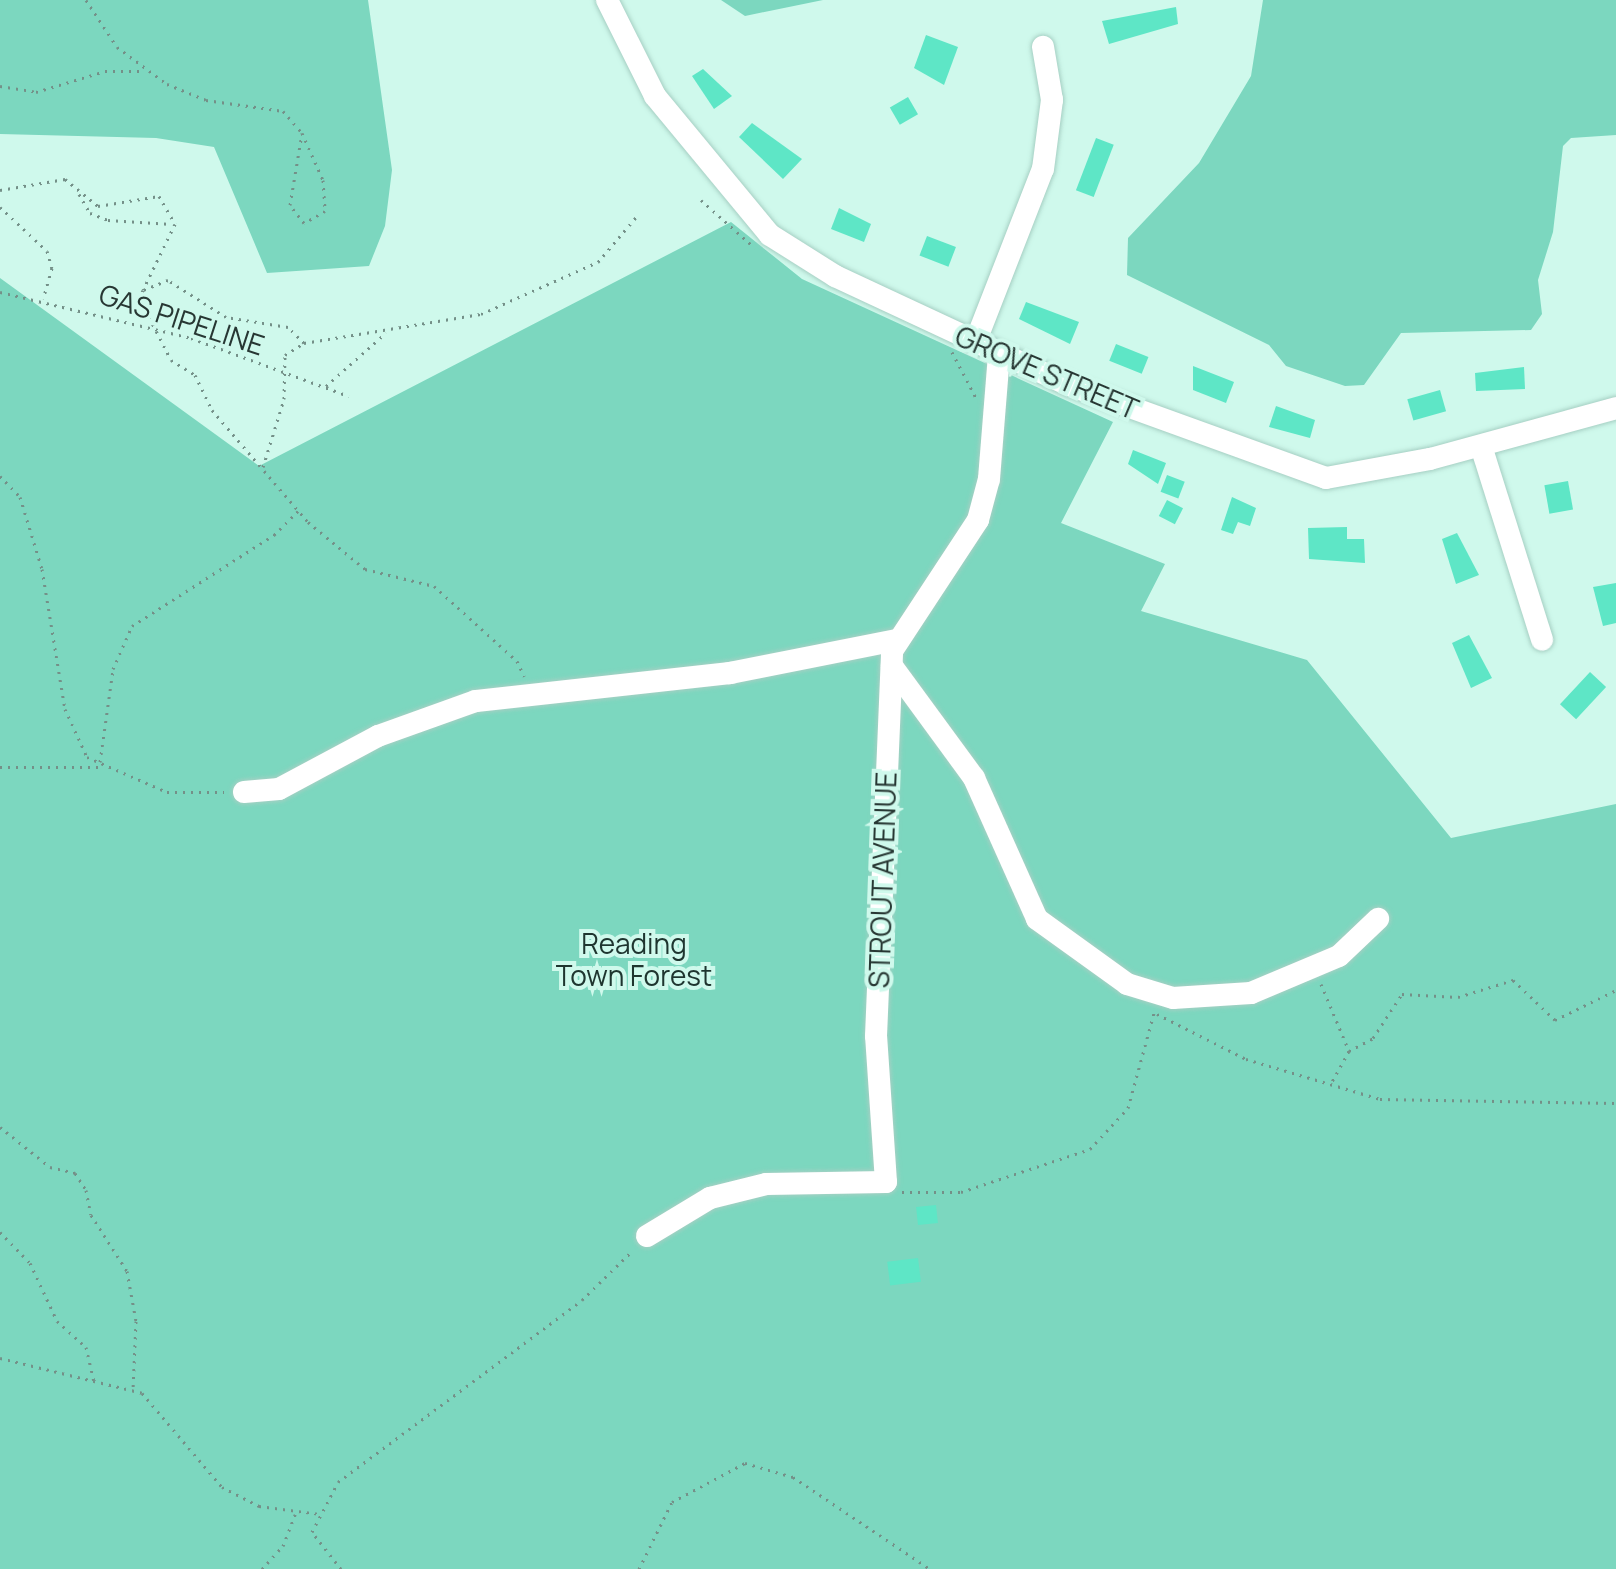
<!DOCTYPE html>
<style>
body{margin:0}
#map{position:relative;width:1616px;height:1569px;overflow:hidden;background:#cff9ec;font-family:Manrope,sans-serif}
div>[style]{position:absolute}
.green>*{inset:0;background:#7cd7bf}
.building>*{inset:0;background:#5ee6c6;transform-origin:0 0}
.path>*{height:3px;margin-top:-1.5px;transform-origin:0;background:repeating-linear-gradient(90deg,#749088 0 2px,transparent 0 8px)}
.roads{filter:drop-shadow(0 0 2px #a6cfc3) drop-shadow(0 0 2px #a6cfc3)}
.minor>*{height:22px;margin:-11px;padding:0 11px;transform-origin:11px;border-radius:11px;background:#fff}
span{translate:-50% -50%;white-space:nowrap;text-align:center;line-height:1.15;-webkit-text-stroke:8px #cff9ec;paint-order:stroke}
.street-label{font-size:28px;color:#273733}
.park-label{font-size:28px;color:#1e352f}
</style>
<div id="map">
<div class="green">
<i style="clip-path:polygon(0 0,368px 0,392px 170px,385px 226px,369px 266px,267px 273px,214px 147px,156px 138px,0 134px)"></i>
<i style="clip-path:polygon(721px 0,823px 0,745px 16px)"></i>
<i style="clip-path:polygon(1263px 0,1616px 0,1616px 135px,1571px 138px,1563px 146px,1553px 232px,1538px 280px,1542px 314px,1531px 330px,1401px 333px,1364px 385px,1345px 386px,1286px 366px,1269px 345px,1127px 275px,1128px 238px,1199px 163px,1251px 76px)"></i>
<i style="clip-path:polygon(731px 222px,802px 279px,1113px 422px,1061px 523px,1165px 564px,1141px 611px,1307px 660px,1451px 838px,1616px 804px,1616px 1569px,0 1569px,0 278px,259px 466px)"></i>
</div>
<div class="building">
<i style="clip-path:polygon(1176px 7px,1178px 24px,1109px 44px,1102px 21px)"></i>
<i style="clip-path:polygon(926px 35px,958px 47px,944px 85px,914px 68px)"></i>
<i style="clip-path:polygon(703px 69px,732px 96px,714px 109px,692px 76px)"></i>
<i style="left:908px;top:97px;width:20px;height:21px;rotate:60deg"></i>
<i style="clip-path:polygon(752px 123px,802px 159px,783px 179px,739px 137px)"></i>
<i style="left:1096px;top:138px;width:19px;height:56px;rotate:21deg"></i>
<i style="clip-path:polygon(839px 208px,871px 224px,864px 242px,831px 229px)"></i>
<i style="left:927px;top:236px;width:31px;height:21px;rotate:21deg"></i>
<i style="clip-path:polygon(1026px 302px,1079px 322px,1070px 344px,1019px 319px)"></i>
<i style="left:1116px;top:344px;width:35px;height:18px;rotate:22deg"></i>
<i style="clip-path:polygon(1193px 366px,1234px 382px,1226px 403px,1193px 390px)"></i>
<i style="clip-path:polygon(1524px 367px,1525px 389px,1476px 391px,1475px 373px)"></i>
<i style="left:1440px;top:390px;width:22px;height:34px;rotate:74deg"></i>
<i style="clip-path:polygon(1276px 406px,1315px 420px,1310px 438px,1269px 427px)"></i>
<i style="clip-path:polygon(1133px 450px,1166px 463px,1158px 484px,1128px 464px)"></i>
<i style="left:1167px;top:475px;width:19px;height:18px;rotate:21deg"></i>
<i style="left:1568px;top:481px;width:29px;height:24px;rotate:80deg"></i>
<i style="clip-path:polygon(1232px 497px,1256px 508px,1250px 526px,1238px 522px,1233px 534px,1221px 530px)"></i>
<i style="left:1167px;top:500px;width:18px;height:18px;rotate:27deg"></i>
<i style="clip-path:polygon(1347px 527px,1347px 539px,1364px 539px,1365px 563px,1309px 559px,1308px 528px)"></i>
<i style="clip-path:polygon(1457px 533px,1479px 575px,1456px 584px,1442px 539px)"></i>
<i style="clip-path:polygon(1616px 583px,1616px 623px,1603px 626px,1593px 587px)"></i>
<i style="clip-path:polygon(1469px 635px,1492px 678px,1471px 688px,1452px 643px)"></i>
<i style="left:1590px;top:672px;width:22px;height:44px;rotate:43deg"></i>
<i style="left:936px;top:1205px;width:18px;height:20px;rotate:84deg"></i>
<i style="left:918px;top:1258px;width:24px;height:31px;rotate:83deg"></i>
</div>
<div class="path">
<i style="left:86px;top:0;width:56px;rotate:56.6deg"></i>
<i style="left:117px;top:47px;width:62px;rotate:36.5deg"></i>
<i style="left:167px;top:84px;width:42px;rotate:22.3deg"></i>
<i style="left:206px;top:100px;width:78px;rotate:8.1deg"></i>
<i style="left:283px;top:111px;width:29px;rotate:49deg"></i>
<i style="left:302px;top:133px;width:51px;rotate:65.9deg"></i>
<i style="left:323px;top:180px;width:31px;rotate:86deg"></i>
<i style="left:325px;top:211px;width:24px;rotate:150deg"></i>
<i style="left:304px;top:223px;width:23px;rotate:-128deg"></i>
<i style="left:290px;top:205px;width:73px;rotate:-80.5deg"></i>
<i style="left:0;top:86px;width:36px;rotate:9deg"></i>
<i style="left:36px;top:92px;width:72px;rotate:-16.9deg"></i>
<i style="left:105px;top:71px;width:38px"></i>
<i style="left:0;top:190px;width:66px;rotate:-9.6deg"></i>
<i style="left:65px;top:179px;width:43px;rotate:39.3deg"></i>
<i style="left:98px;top:206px;width:62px;rotate:-9.3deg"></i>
<i style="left:159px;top:196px;width:32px;rotate:60deg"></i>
<i style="left:175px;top:224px;width:73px;rotate:115.9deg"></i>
<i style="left:79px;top:194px;width:22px;rotate:60deg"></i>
<i style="left:90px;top:213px;width:19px;rotate:21deg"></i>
<i style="left:108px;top:220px;width:64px;rotate:3.6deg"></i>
<i style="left:701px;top:200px;width:72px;rotate:41.6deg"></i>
<i style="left:0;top:207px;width:64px;rotate:43.1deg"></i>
<i style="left:47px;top:251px;width:18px;rotate:74deg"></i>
<i style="left:52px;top:268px;width:32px;rotate:106deg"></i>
<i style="left:0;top:292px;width:196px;rotate:13.5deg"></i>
<i style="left:191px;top:338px;width:168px;rotate:20.2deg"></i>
<i style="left:304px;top:343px;width:23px;rotate:-135deg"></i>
<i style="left:288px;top:327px;width:63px;rotate:-170.8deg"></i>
<i style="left:226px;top:317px;width:69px;rotate:-147.5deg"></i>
<i style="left:168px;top:280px;width:27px;rotate:158deg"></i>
<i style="left:143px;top:290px;width:21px;rotate:113deg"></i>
<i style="left:135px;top:309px;width:16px;rotate:30deg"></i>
<i style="left:149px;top:317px;width:48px;rotate:62.9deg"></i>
<i style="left:171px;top:360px;width:28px;rotate:32deg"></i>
<i style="left:195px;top:375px;width:39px;rotate:64deg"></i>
<i style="left:212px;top:410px;width:148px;rotate:49.4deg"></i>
<i style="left:308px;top:522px;width:74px;rotate:39.5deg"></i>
<i style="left:365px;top:569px;width:71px;rotate:13.8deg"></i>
<i style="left:434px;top:586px;width:112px;rotate:42.1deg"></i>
<i style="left:517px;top:661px;width:17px;rotate:65deg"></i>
<i style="left:952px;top:352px;width:52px;rotate:62.4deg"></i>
<i style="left:326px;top:386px;width:80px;rotate:-41.5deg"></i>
<i style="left:263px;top:467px;width:71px;rotate:-72.8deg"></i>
<i style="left:284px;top:399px;width:44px;rotate:-88.7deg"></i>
<i style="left:285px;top:355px;width:22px;rotate:-32deg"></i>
<i style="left:304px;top:343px;width:179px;rotate:-9.3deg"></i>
<i style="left:481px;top:314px;width:128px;rotate:-24deg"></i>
<i style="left:598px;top:262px;width:60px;rotate:-49.7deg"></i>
<i style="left:0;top:476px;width:29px;rotate:46deg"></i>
<i style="left:20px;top:497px;width:75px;rotate:73deg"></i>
<i style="left:42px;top:569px;width:142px;rotate:80.7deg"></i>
<i style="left:65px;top:709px;width:53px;rotate:65.4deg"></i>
<i style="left:87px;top:757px;width:87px;rotate:23.6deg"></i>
<i style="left:167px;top:792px;width:57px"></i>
<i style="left:100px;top:762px;width:94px;rotate:-82deg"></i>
<i style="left:113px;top:669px;width:47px;rotate:-66.2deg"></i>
<i style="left:132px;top:626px;width:169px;rotate:-32.7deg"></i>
<i style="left:274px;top:535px;width:34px;rotate:-45deg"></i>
<i style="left:0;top:767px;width:101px"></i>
<i style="left:1321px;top:984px;width:73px;rotate:67.3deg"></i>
<i style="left:1349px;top:1051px;width:39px;rotate:119deg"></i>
<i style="left:1157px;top:1014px;width:100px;rotate:26.8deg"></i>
<i style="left:1246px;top:1059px;width:140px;rotate:16.6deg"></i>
<i style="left:1380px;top:1099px;width:236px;rotate:1deg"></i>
<i style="left:1349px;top:1051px;width:27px;rotate:-28deg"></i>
<i style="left:1373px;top:1038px;width:53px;rotate:-56.6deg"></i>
<i style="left:1402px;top:994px;width:56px;rotate:3.1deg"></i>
<i style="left:1458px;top:997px;width:58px;rotate:-17.2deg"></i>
<i style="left:1513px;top:980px;width:58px;rotate:43.6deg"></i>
<i style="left:1555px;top:1020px;width:68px;rotate:-26.2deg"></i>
<i style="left:0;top:1127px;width:64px;rotate:38.7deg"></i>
<i style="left:50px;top:1167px;width:26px;rotate:13deg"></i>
<i style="left:75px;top:1173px;width:20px;rotate:57deg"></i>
<i style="left:86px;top:1190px;width:25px;rotate:79deg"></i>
<i style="left:91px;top:1215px;width:67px;rotate:57.3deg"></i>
<i style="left:127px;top:1271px;width:51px;rotate:79.8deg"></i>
<i style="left:136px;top:1321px;width:70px;rotate:92.5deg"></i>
<i style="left:902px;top:1192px;width:59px"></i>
<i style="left:961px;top:1192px;width:136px;rotate:-18.4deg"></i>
<i style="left:1090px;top:1149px;width:56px;rotate:-47.2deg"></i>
<i style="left:1128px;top:1108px;width:98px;rotate:-74.7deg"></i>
<i style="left:0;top:1232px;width:43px;rotate:45.9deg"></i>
<i style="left:30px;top:1263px;width:64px;rotate:65deg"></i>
<i style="left:57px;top:1321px;width:39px;rotate:42deg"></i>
<i style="left:86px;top:1347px;width:36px;rotate:77deg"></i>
<i style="left:0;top:1358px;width:146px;rotate:13.8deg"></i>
<i style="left:142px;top:1393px;width:123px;rotate:49.6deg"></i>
<i style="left:222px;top:1487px;width:42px;rotate:27.2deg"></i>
<i style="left:259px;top:1506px;width:63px;rotate:7.4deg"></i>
<i style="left:262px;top:1569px;width:31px;rotate:-48deg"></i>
<i style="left:283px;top:1546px;width:34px;rotate:-69deg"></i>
<i style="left:341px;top:1569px;width:47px;rotate:-128.1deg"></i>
<i style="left:312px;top:1532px;width:56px;rotate:-62.5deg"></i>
<i style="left:338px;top:1482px;width:304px;rotate:-36.7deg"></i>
<i style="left:582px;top:1300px;width:71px;rotate:-44.4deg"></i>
<i style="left:639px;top:1569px;width:75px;rotate:-63.8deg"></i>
<i style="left:672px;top:1502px;width:83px;rotate:-28.1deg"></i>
<i style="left:745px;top:1463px;width:50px;rotate:16.3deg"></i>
<i style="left:793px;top:1477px;width:165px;rotate:33.9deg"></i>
</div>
<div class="roads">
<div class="minor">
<i style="left:607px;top:0;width:107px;rotate:63.4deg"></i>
<i style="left:655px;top:96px;width:180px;rotate:50.4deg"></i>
<i style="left:770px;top:235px;width:77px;rotate:32.2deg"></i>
<i style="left:835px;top:276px;width:258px;rotate:25deg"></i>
<i style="left:1069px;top:385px;width:273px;rotate:19.9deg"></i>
<i style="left:1326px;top:478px;width:106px;rotate:-10.4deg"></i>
<i style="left:1430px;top:459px;width:193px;rotate:-15.3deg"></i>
<i style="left:975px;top:343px;width:187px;rotate:-68.7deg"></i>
<i style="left:1043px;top:169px;width:70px;rotate:-82.6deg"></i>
<i style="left:1052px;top:100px;width:54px;rotate:-99.6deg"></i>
<i style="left:1481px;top:446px;width:203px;rotate:72.5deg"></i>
<i style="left:892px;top:666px;width:139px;rotate:53.8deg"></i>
<i style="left:974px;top:778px;width:154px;rotate:65.9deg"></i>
<i style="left:1037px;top:919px;width:111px;rotate:35.8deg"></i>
<i style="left:1127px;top:984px;width:48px;rotate:16.9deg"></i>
<i style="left:1173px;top:998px;width:78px;rotate:-3.7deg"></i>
<i style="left:1251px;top:993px;width:95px;rotate:-22.8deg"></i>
<i style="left:1339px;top:956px;width:54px;rotate:-43.5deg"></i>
<i style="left:244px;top:792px;width:35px;rotate:-5deg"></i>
<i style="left:279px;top:789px;width:112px;rotate:-28.2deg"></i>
<i style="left:378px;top:736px;width:104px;rotate:-19.7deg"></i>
<i style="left:476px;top:701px;width:256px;rotate:-6.3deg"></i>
<i style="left:730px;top:673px;width:169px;rotate:-11.2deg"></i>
<i style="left:647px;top:1236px;width:74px;rotate:-31.1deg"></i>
<i style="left:710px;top:1198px;width:58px;rotate:-14deg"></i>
<i style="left:766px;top:1184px;width:120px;rotate:-1deg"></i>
<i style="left:886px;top:1182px;width:146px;rotate:-93.9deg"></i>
<i style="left:876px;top:1036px;width:385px;rotate:-87.6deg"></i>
<i style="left:892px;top:651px;width:157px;rotate:-56.7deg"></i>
<i style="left:978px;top:520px;width:42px;rotate:-75deg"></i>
<i style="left:989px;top:479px;width:124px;rotate:-85.4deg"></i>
</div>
</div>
<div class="street-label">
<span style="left:182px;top:319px;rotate:18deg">GAS PIPELINE</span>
<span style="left:1047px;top:372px;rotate:23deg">GROVE STREET</span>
<span style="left:882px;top:880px;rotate:-88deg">STROUT AVENUE</span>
</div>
<div class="park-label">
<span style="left:634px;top:959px">Reading<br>Town Forest</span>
</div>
</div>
